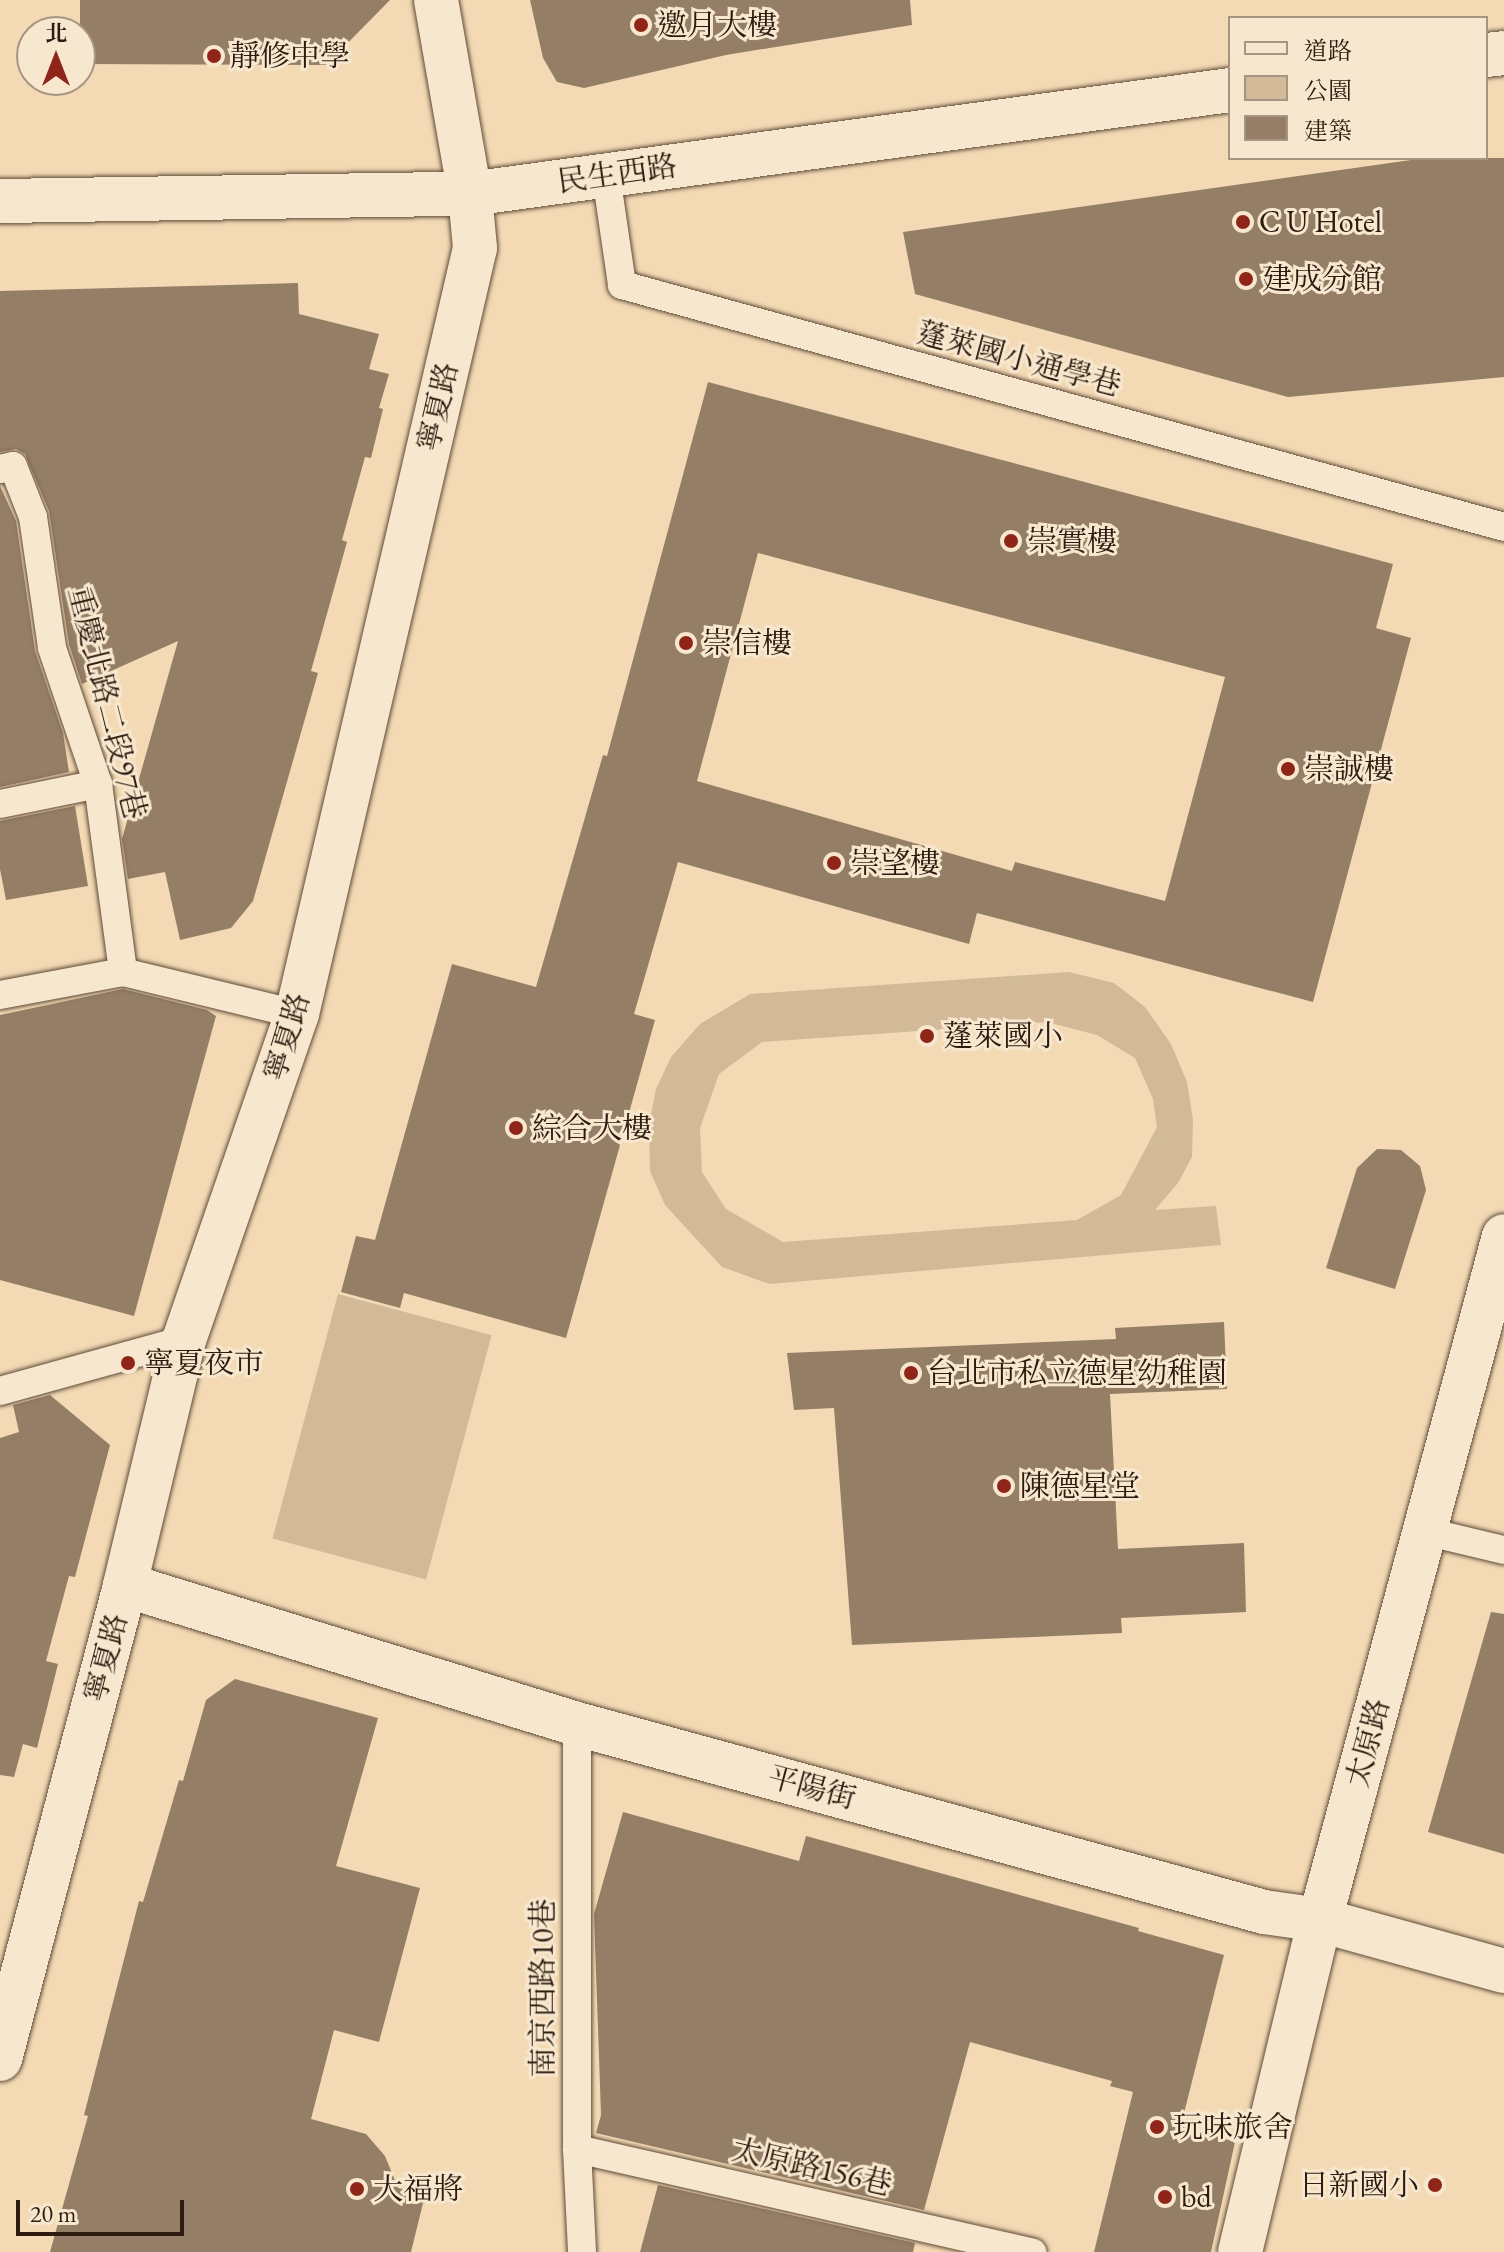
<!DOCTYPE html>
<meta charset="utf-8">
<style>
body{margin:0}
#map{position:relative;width:1504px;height:2252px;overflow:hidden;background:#f3dab4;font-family:"EB Garamond","Noto Serif TC",serif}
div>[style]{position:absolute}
.green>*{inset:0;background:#d2ba98;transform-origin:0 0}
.building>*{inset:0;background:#947e65}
.roads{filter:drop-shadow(0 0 2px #5f4b39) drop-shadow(0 0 2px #5f4b39)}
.service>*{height:28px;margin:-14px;padding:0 14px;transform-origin:14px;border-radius:14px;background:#f7e7ce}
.minor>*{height:44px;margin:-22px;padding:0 22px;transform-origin:22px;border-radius:22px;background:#f7e7ce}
.tertiary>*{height:44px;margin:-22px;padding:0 22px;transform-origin:22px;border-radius:22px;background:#f7e7ce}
.dots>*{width:22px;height:22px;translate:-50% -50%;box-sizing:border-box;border:4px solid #f7e7ce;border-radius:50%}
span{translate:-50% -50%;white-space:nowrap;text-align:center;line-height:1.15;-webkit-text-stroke:6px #f7e7ce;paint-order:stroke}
.poi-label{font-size:30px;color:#2e1b10}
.left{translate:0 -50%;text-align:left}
.right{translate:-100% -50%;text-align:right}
.street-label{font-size:30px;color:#2e1b10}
.legend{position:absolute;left:1228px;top:16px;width:260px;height:144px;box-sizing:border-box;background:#f7e7ce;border:2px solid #a79582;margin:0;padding:10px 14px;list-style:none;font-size:24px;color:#2e1b10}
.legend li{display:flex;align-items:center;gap:16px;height:40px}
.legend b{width:40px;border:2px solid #a79582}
.north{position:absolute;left:16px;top:16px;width:80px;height:80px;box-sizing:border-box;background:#f7e7ce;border:2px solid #a79582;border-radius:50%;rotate:0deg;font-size:22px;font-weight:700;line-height:32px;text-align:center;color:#2e1b10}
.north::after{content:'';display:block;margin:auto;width:28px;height:36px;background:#8f2418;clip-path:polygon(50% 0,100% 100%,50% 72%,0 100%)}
.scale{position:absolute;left:16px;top:2200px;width:168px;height:36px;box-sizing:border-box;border:4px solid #2e1b10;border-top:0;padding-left:10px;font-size:24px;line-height:28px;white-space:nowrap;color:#2e1b10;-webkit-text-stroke:6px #f7e7ce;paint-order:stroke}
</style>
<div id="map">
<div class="green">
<i style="clip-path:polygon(evenodd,1069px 972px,1114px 983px,1145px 1007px,1171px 1044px,1187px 1082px,1193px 1120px,1192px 1157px,1178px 1183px,1155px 1210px,1216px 1206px,1221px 1245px,770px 1284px,722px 1267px,665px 1205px,650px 1171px,649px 1125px,656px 1089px,671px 1057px,700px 1024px,750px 994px,1069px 972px,1047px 1022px,1097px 1035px,1135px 1058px,1153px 1099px,1157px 1127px,1121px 1195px,1077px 1220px,783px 1242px,726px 1209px,702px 1172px,700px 1128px,719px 1074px,762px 1042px,1047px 1022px)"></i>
<i style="left:338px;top:1294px;width:159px;height:253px;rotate:15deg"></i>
</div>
<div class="building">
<i style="clip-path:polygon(80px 0,390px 0,326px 65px,80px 64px)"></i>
<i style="clip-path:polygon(530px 0,910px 0,912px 25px,726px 55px,584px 88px,557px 82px,543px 58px)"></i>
<i style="clip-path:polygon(1425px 158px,1504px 158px,1504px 377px,1288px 397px,915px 294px,903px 232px)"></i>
<i style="clip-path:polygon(298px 283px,299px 314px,379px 334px,369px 369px,389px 374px,379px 408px,383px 409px,371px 458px,365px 457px,342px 540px,347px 542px,311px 671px,318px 673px,253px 901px,231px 928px,180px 940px,165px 872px,128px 879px,122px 839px,178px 641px,82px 684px,69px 644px,49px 511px,25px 454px,16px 449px,0 452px,0 291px)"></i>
<i style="clip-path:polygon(evenodd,708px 382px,1393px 564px,1376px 628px,1411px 638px,1313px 1002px,977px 913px,969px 944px,678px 862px,634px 1014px,655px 1020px,566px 1338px,404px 1293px,400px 1308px,341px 1292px,356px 1236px,375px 1240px,452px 964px,536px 987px,603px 755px,607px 756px,708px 382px,758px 553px,1225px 677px,1165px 901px,1015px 862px,1012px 871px,697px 781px,758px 553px)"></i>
<i style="clip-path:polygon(0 486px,16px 521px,35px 651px,63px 733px,69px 772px,0 787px)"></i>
<i style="clip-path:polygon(75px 806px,88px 886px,6px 900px,0 869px,0 821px)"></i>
<i style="clip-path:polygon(123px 989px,207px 1010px,216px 1016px,134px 1316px,0 1280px,0 1015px)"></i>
<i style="clip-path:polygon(1377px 1149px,1401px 1150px,1420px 1166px,1426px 1190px,1395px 1289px,1326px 1268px,1357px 1168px)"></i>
<i style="clip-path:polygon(1224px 1322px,1227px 1389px,1110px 1394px,1118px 1549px,1244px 1543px,1246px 1612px,1121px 1618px,1122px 1633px,852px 1645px,834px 1408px,794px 1410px,787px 1353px,1116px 1339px,1115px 1328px)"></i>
<i style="clip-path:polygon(50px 1395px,110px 1445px,75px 1577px,69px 1576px,46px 1661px,58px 1664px,37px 1748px,23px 1744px,14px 1777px,0 1775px,0 1438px,19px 1432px,13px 1405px)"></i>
<i style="clip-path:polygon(1491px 1612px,1504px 1614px,1504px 1854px,1428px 1832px)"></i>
<i style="clip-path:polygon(235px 1679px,378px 1718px,336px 1866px,420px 1888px,379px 2042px,334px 2030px,311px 2119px,366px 2134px,385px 2156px,398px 2188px,425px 2195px,411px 2252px,50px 2252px,88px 2116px,84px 2115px,139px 1901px,143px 1902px,179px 1780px,183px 1781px,206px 1700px)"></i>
<i style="clip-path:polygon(623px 1812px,799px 1861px,806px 1836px,1139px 1928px,1138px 1931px,1224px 1955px,1181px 2125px,1235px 2142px,1211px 2252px,1094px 2252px,1133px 2092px,1110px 2086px,1112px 2081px,970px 2042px,924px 2210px,596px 2133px,601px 2115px,594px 1914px)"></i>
<i style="clip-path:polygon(658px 2185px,915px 2243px,913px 2252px,640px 2252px)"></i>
</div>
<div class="roads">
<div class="service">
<i style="left:606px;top:175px;width:111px;rotate:81.7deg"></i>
<i style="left:622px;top:285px;width:915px;rotate:15.34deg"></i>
<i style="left:0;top:469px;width:13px;rotate:-13deg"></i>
<i style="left:13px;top:466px;width:55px;rotate:68.6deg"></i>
<i style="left:33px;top:517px;width:132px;rotate:81.7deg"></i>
<i style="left:52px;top:648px;width:144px;rotate:71.3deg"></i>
<i style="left:98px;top:784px;width:190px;rotate:82.4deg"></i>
<i style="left:0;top:804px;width:100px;rotate:-11.5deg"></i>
<i style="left:0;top:995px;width:125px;rotate:-10.6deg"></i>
<i style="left:123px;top:972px;width:179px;rotate:13.6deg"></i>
<i style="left:0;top:1391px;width:191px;rotate:-15.5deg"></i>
<i style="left:1424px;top:1531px;width:82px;rotate:13.4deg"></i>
<i style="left:577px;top:1724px;width:425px;rotate:90deg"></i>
<i style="left:577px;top:2149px;width:103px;rotate:87.2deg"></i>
<i style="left:577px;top:2149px;width:467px;rotate:12.8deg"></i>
</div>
<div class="minor">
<i style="left:125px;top:1585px;width:473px;rotate:17.1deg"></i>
<i style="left:577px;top:1724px;width:712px;rotate:15.3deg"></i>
<i style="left:1264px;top:1912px;width:57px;rotate:8.1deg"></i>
<i style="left:1320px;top:1920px;width:191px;rotate:15.5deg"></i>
<i style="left:0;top:2059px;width:490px;rotate:-75.2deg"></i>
<i style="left:125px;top:1585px;width:252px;rotate:-76.5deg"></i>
<i style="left:184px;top:1340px;width:345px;rotate:-70.9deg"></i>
<i style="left:297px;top:1014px;width:786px;rotate:-76.92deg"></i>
<i style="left:475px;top:248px;width:54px;rotate:-95.3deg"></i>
<i style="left:1240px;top:2252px;width:342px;rotate:-76.5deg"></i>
<i style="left:1320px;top:1920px;width:708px;rotate:-74.94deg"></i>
</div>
<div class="tertiary">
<i style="left:436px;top:0;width:197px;rotate:80.1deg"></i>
<i style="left:1486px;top:55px;width:18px;rotate:-6deg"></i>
<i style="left:0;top:201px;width:470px;rotate:-0.9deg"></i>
<i style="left:470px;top:194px;width:767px;rotate:-7.79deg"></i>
</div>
</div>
<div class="dots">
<i style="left:641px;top:25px;background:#8f2418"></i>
<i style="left:214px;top:56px;background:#8f2418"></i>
<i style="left:1243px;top:222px;background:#8f2418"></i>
<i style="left:1246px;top:279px;background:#8f2418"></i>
<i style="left:1011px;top:541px;background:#8f2418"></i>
<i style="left:686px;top:643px;background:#8f2418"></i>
<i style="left:1288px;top:769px;background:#8f2418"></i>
<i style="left:834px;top:863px;background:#8f2418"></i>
<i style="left:927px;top:1036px;background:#8f2418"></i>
<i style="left:516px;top:1128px;background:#8f2418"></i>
<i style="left:128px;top:1363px;background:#8f2418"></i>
<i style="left:911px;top:1373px;background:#8f2418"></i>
<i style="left:1004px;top:1486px;background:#8f2418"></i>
<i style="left:1157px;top:2127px;background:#8f2418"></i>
<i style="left:1435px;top:2185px;background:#8f2418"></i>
<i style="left:357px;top:2189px;background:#8f2418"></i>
<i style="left:1165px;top:2197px;background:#8f2418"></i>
</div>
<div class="poi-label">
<span class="left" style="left:657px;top:25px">邀月大樓</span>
<span class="left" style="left:230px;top:56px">靜修中學</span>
<span class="left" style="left:1259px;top:222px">C U Hotel</span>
<span class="left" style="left:1262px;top:279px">建成分館</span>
<span class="left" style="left:1027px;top:541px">崇實樓</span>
<span class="left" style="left:702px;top:643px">崇信樓</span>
<span class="left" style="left:1304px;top:769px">崇誠樓</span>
<span class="left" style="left:850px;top:863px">崇望樓</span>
<span class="left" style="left:943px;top:1036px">蓬萊國小</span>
<span class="left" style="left:532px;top:1128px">綜合大樓</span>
<span class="left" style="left:144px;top:1363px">寧夏夜市</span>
<span class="left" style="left:927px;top:1373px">台北市私立德星幼稚園</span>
<span class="left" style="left:1020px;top:1486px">陳德星堂</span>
<span class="left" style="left:1173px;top:2127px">玩味旅舍</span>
<span class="right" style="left:1419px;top:2185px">日新國小</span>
<span class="left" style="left:373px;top:2189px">大福將</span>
<span class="left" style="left:1181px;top:2197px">bd</span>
</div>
<div class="street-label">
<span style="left:617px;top:174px;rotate:-8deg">民生西路</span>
<span style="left:1019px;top:359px;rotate:15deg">蓬萊國小通學巷</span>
<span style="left:438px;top:407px;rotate:-77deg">寧夏路</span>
<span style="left:107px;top:703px;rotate:76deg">重慶北路二段97巷</span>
<span style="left:287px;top:1037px;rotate:-73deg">寧夏路</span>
<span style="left:106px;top:1658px;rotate:-75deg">寧夏路</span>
<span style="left:1368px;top:1743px;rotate:-75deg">太原路</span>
<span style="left:812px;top:1788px;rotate:15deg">平陽街</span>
<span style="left:543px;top:1988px;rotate:-90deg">南京西路10巷</span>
<span style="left:812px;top:2167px;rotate:13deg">太原路156巷</span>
</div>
<ul class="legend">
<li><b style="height:10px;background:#f7e7ce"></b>道路</li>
<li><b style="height:22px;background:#d2ba98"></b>公園</li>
<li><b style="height:22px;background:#947e65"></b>建築</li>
</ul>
<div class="north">北</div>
<div class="scale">20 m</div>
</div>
